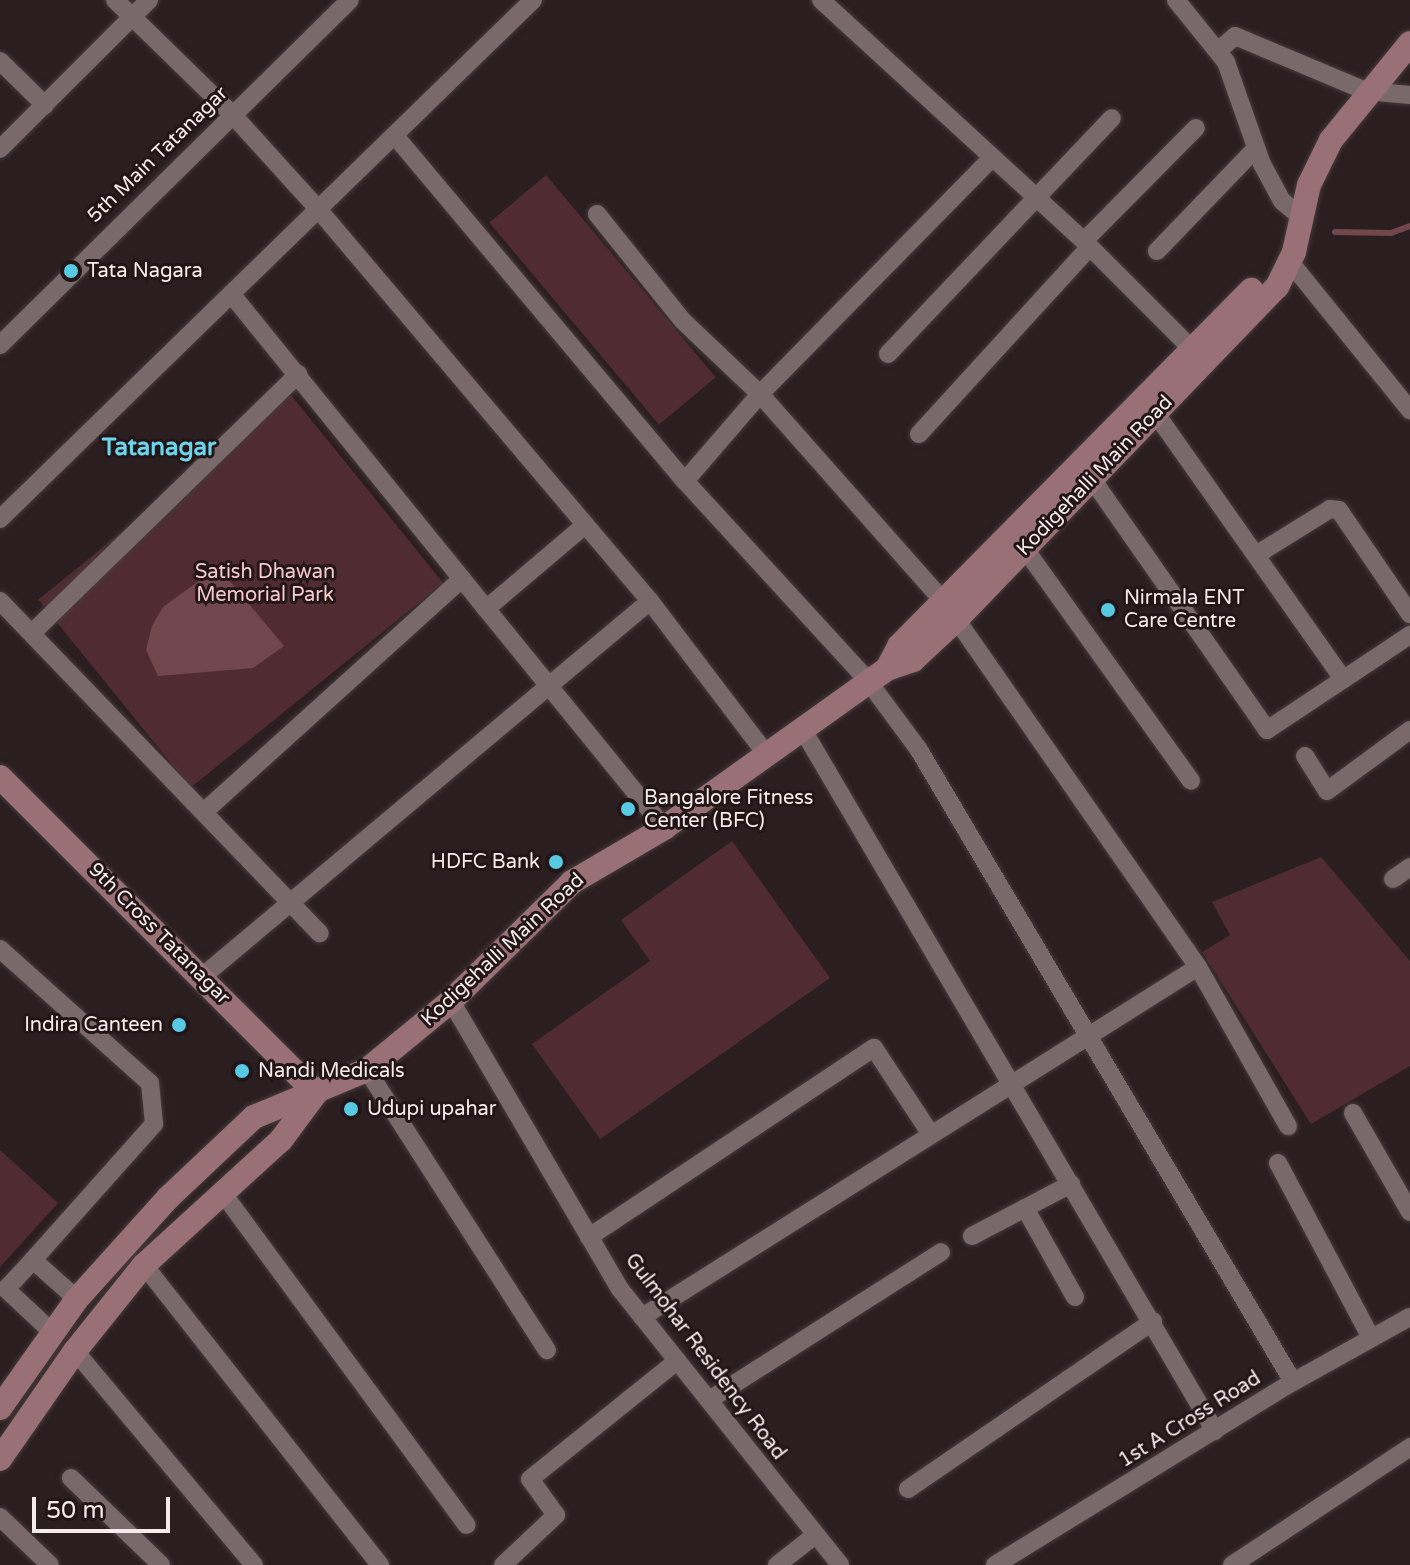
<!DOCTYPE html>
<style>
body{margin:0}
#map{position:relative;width:1410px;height:1565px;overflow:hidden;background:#2b1e20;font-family:"Varela Round",sans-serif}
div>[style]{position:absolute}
.green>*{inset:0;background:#502c32;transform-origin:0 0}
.water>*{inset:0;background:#71474d}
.stream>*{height:6px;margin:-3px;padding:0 3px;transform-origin:3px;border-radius:3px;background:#71474d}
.roads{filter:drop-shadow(0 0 2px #453a3b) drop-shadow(0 0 2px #453a3b)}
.street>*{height:18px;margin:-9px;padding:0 9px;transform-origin:9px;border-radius:9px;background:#79696a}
.secondary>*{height:24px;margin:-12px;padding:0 12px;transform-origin:12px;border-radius:12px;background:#997076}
.dots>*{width:22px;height:22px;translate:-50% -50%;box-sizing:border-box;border:4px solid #211516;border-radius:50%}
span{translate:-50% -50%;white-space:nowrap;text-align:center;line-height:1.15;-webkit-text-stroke:6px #211516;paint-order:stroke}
.street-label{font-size:20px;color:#f5ebec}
.poi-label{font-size:20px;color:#f5ebec}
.left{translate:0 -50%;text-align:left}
.right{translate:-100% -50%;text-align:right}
.park-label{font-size:20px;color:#f6c8ce}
.quarter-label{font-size:24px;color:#6ed4eb;font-weight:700}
.scale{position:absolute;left:32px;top:1497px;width:138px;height:36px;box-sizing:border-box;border:4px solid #f5ebec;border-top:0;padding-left:10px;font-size:24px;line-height:28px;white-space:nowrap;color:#f5ebec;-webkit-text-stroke:6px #211516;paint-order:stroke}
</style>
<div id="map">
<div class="green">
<i style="left:546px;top:175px;width:264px;height:74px;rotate:50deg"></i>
<i style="left:291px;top:395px;width:242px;height:325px;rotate:51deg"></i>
<i style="clip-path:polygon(732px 841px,830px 978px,600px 1139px,532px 1044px,650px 961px,621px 920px)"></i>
<i style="clip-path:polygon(1321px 857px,1410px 961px,1410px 1066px,1311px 1124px,1202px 952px,1230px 935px,1212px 902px)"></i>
<i style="clip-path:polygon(0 1150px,58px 1203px,0 1267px)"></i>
</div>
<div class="water">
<i style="clip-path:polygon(218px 567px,284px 646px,253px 668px,158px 676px,146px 650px,152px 626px,163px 607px)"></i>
</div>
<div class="stream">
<i style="left:1335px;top:232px;width:56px;rotate:1deg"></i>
<i style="left:1391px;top:233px;width:20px;rotate:-20deg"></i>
</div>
<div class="roads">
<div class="street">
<i style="left:115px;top:0;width:163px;rotate:44.3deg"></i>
<i style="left:232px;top:114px;width:128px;rotate:47.8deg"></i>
<i style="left:318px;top:209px;width:514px;rotate:49.74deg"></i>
<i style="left:821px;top:0;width:357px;rotate:42.5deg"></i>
<i style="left:1084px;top:241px;width:164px;rotate:45deg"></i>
<i style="left:1176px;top:0;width:80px;rotate:51.1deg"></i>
<i style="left:1226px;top:62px;width:108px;rotate:70.6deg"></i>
<i style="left:1262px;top:164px;width:42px;rotate:61.6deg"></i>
<i style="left:1282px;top:201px;width:23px;rotate:40deg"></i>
<i style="left:1219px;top:50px;width:21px;rotate:-41deg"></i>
<i style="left:1235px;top:36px;width:142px;rotate:22.8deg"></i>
<i style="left:1366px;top:91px;width:44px;rotate:5.2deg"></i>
<i style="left:0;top:61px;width:63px;rotate:44.4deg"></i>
<i style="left:396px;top:137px;width:449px;rotate:50deg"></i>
<i style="left:685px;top:481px;width:271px;rotate:47.5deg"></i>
<i style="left:868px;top:681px;width:86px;rotate:53.5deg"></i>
<i style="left:919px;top:750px;width:734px;rotate:59.38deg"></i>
<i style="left:0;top:149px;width:211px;rotate:-45deg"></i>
<i style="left:597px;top:214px;width:137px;rotate:51.2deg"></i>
<i style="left:683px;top:321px;width:106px;rotate:43.5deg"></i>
<i style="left:760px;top:394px;width:279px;rotate:48.5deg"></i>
<i style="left:945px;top:603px;width:443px;rotate:55.2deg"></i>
<i style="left:1084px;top:241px;width:159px;rotate:-45.3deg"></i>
<i style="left:1157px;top:251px;width:141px;rotate:-46.1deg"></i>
<i style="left:1290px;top:262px;width:191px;rotate:51deg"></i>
<i style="left:0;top:345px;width:491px;rotate:-44.6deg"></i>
<i style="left:888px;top:354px;width:325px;rotate:-46.5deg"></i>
<i style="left:1149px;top:404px;width:337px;rotate:54.8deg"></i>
<i style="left:919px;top:434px;width:253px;rotate:-47.6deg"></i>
<i style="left:1092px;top:479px;width:306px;rotate:55.1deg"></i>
<i style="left:1267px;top:730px;width:172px;rotate:-33.6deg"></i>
<i style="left:685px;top:481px;width:115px;rotate:-49.2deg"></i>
<i style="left:760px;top:394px;width:330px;rotate:-45.5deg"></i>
<i style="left:0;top:519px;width:744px;rotate:-44.24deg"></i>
<i style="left:1025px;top:549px;width:285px;rotate:54.4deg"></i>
<i style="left:1256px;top:555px;width:87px;rotate:-31.9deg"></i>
<i style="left:1330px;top:509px;width:9px;rotate:6deg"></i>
<i style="left:1339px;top:510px;width:126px;rotate:55.7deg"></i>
<i style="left:462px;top:579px;width:321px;rotate:50.9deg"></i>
<i style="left:0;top:601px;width:461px;rotate:46.1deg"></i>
<i style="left:486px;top:609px;width:130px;rotate:-40.3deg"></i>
<i style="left:33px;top:632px;width:370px;rotate:-44.2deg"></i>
<i style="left:803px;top:730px;width:813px;rotate:59.56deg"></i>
<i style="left:1305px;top:756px;width:41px;rotate:57.8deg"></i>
<i style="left:1327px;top:791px;width:103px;rotate:-36.3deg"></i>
<i style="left:206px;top:810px;width:345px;rotate:-42.1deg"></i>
<i style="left:462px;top:579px;width:367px;rotate:-129deg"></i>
<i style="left:1393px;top:879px;width:21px;rotate:-35deg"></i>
<i style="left:0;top:949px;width:201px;rotate:41.8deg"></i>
<i style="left:150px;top:1083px;width:41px;rotate:84.4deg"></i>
<i style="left:154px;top:1124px;width:182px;rotate:131.7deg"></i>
<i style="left:203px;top:976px;width:583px;rotate:-39.99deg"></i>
<i style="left:650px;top:601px;width:193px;rotate:52.8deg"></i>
<i style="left:451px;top:1001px;width:334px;rotate:59.6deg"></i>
<i style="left:620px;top:1289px;width:353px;rotate:51.4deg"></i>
<i style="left:367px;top:1070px;width:333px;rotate:57.3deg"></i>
<i style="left:1353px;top:1113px;width:114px;rotate:60.1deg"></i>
<i style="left:1278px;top:1163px;width:198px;rotate:62deg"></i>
<i style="left:222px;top:1192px;width:413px;rotate:53.7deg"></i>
<i style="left:1025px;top:1208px;width:102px;rotate:60.7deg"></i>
<i style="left:972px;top:1236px;width:112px;rotate:-27.7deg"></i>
<i style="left:589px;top:1237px;width:342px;rotate:-33.6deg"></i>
<i style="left:874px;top:1048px;width:102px;rotate:56.6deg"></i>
<i style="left:144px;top:1265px;width:382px;rotate:51.8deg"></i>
<i style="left:642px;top:1317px;width:657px;rotate:-32.19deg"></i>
<i style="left:1198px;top:967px;width:183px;rotate:60.5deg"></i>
<i style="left:52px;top:1332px;width:63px;rotate:-136.9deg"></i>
<i style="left:6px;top:1289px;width:40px;rotate:-47deg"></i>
<i style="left:33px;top:1260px;width:59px;rotate:41.6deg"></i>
<i style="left:75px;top:1351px;width:279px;rotate:50.1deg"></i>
<i style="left:709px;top:1400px;width:275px;rotate:-32.5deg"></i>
<i style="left:71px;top:1478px;width:125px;rotate:44deg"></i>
<i style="left:908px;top:1489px;width:297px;rotate:-34.4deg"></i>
<i style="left:0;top:1517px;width:69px;rotate:43.8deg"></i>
<i style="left:503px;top:1565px;width:73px;rotate:-43.3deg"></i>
<i style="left:556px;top:1515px;width:44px;rotate:-125.8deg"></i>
<i style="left:530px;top:1479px;width:189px;rotate:-38.8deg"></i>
<i style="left:777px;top:1565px;width:47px;rotate:-38.1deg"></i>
<i style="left:995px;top:1565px;width:350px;rotate:-31.6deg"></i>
<i style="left:1293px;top:1382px;width:134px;rotate:-29.1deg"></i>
<i style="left:1232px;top:1565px;width:214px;rotate:-33.5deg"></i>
</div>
<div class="secondary">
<i style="left:887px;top:669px;width:26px;rotate:-62deg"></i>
<i style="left:899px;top:646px;width:501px;rotate:-45.32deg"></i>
<i style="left:0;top:777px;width:447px;rotate:45deg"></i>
<i style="left:0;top:1408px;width:133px;rotate:-54.8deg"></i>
<i style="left:77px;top:1299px;width:136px;rotate:-48deg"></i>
<i style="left:168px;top:1198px;width:118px;rotate:-43.3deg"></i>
<i style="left:254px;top:1117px;width:122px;rotate:-22.6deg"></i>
<i style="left:367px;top:1070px;width:109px;rotate:-39.4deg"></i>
<i style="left:451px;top:1001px;width:170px;rotate:-44.5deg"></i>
<i style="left:572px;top:882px;width:107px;rotate:-30.4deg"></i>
<i style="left:664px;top:828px;width:274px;rotate:-35.5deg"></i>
<i style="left:887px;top:669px;width:28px;rotate:-19deg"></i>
<i style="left:913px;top:660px;width:59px;rotate:-42.9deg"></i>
<i style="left:956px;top:620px;width:463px;rotate:-46.1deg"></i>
<i style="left:1277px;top:287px;width:39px;rotate:-64deg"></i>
<i style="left:1294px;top:252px;width:69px;rotate:-77.4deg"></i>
<i style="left:1309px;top:185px;width:50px;rotate:-63.9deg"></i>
<i style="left:1331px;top:140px;width:125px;rotate:-50.8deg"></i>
<i style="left:0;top:1459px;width:131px;rotate:-55.2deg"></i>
<i style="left:75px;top:1351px;width:110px;rotate:-51.3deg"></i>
<i style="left:144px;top:1265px;width:185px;rotate:-42.4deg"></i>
<i style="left:281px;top:1140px;width:59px;rotate:-53.3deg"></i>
</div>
</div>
<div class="dots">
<i style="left:71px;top:271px;background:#57c9e3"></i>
<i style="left:1108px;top:610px;background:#57c9e3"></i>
<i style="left:628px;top:809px;background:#57c9e3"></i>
<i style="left:556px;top:862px;background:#57c9e3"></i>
<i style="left:179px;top:1025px;background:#57c9e3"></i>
<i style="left:242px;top:1071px;background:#57c9e3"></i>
<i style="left:351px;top:1109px;background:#57c9e3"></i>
</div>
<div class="street-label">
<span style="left:158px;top:155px;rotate:-44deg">5th Main Tatanagar</span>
<span style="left:1095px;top:476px;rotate:-46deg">Kodigehalli Main Road</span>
<span style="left:159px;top:934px;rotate:45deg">9th Cross Tatanagar</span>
<span style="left:503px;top:950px;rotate:-43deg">Kodigehalli Main Road</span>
<span style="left:705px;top:1357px;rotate:53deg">Gulmohar Residency Road</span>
<span style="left:1190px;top:1420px;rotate:-32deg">1st A Cross Road</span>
</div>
<div class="poi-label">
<span class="left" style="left:87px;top:271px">Tata Nagara</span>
<span class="left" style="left:1124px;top:610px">Nirmala ENT<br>Care Centre</span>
<span class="left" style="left:644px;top:810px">Bangalore Fitness<br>Center (BFC)</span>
<span class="right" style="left:540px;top:862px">HDFC Bank</span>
<span class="right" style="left:163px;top:1025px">Indira Canteen</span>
<span class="left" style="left:258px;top:1071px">Nandi Medicals</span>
<span class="left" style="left:367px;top:1109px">Udupi upahar</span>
</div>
<div class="park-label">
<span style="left:265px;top:584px">Satish Dhawan<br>Memorial Park</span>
</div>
<div class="quarter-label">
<span style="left:159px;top:448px">Tatanagar</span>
</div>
<div class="scale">50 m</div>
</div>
